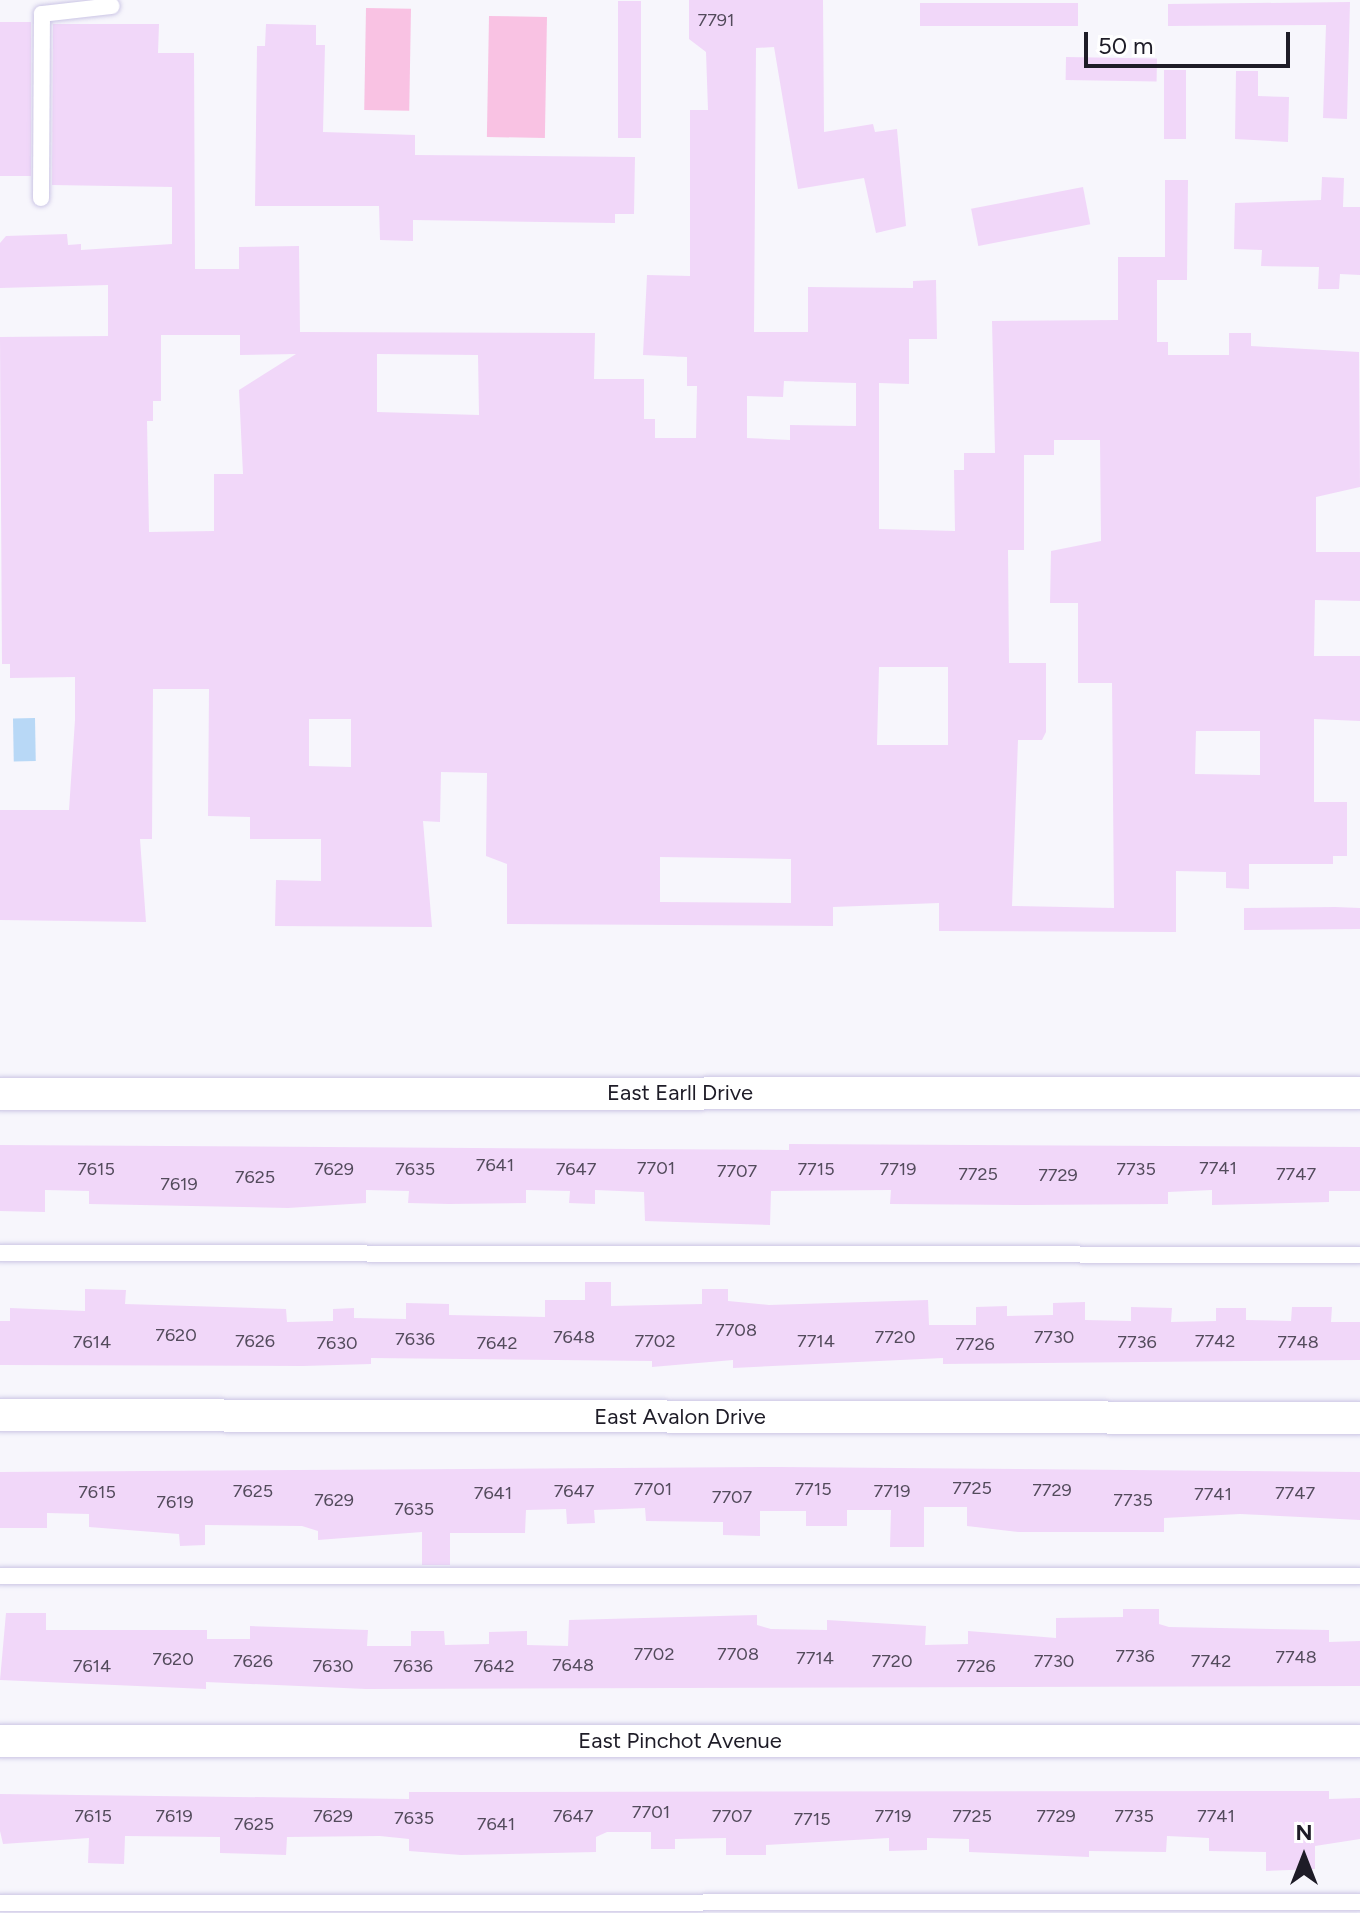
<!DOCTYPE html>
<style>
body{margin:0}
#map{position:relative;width:1360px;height:1913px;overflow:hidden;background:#f7f6fc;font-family:Figtree,sans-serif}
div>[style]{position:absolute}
.green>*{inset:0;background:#f9c2e3;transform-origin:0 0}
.water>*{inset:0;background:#b8d8f6;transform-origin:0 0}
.building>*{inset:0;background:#f1d7f9;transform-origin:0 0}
.roads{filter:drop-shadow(0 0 2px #cbc5e5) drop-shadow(0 0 2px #cbc5e5)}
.lane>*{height:16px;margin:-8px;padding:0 8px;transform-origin:8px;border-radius:8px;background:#fff}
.street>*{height:32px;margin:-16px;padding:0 16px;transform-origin:16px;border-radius:16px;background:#fff}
span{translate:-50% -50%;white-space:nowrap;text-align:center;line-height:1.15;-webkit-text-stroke:8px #fff;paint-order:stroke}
.number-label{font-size:18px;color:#534b5c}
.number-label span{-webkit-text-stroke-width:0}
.street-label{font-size:22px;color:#1e1c27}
.north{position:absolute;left:1264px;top:1817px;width:80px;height:80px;-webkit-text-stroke:6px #fff;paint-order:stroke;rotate:0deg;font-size:22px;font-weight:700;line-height:32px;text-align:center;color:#1e1c27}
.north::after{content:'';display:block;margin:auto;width:28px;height:36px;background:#1e1c27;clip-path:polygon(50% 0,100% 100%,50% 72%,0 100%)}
.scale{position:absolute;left:1084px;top:32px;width:206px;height:36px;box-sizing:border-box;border:4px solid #1e1c27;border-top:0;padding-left:10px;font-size:24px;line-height:28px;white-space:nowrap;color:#1e1c27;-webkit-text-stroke:6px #fff;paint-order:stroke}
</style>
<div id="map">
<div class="green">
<i style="left:366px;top:8px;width:45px;height:102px;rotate:1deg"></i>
<i style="left:489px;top:16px;width:58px;height:121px;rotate:1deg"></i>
</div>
<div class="water">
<i style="left:35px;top:718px;width:43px;height:22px;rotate:89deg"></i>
</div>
<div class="building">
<i style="clip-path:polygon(evenodd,689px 0,823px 0,824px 132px,873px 124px,875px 132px,897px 129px,906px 226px,876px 233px,864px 178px,798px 189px,774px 47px,756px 48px,754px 332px,808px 332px,808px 287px,913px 288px,913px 281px,936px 280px,937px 339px,909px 339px,909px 384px,879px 383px,879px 529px,955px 531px,954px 470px,964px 470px,964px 453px,995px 453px,992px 321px,1118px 320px,1118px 257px,1165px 257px,1165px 180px,1188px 180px,1187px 280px,1157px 280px,1157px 342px,1168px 342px,1168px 355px,1229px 355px,1229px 333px,1251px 333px,1251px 346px,1359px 352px,1360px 487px,1316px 497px,1316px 552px,1360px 552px,1360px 601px,1315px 600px,1314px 656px,1360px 656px,1360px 721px,1314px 719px,1314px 802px,1347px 802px,1347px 856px,1333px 856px,1333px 864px,1249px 864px,1249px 889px,1226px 888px,1226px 872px,1176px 871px,1176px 932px,939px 931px,939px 903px,833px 907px,833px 926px,507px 924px,507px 864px,486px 856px,487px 773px,441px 772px,440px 822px,423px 821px,432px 927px,275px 926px,276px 880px,321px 881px,321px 839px,250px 839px,250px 817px,208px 816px,209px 689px,153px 689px,152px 839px,140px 839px,146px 922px,0 920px,0 810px,69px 810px,75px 720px,75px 677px,10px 678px,10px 664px,2px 664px,0 337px,108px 336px,108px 285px,0 288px,0 243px,6px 236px,67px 234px,68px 245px,81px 244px,81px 250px,172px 244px,172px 187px,52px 185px,53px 24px,159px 24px,158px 53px,194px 53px,195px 269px,239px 269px,239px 247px,299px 246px,300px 332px,595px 333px,594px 379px,644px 379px,644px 419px,655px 419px,655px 438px,696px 438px,697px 386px,687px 386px,687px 357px,643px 355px,647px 275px,690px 276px,690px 110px,708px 110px,706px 52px,689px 39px,689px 0,161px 335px,240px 335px,240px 355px,296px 354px,239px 390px,243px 474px,214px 474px,214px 531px,149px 532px,147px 421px,153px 421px,153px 401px,161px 401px,161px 335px,689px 0,377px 354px,478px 355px,479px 415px,377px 412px,377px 354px,689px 0,784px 381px,856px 383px,856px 426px,790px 425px,790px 440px,747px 438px,747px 396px,783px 397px,784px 381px,689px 0,1054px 440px,1100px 440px,1101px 541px,1051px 551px,1050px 603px,1078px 603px,1078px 683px,1112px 683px,1114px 908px,1012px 906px,1018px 740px,1042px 740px,1046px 732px,1046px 663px,1009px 663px,1008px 550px,1024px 550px,1024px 455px,1054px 455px,1054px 440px,689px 0,879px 667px,948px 667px,948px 745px,877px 745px,879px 667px,689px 0,309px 719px,351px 719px,351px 767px,309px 766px,309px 719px,689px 0,1196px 731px,1260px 731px,1260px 775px,1195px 774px,1196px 731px,689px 0,660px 857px,791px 859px,791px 903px,660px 902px,660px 857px)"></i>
<i style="left:618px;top:1px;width:23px;height:137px"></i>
<i style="clip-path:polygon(1350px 2px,1347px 119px,1323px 118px,1326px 25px,1168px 26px,1168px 4px)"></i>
<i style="left:1078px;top:3px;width:23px;height:158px;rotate:90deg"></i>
<i style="left:0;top:22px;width:31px;height:154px"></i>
<i style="clip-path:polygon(266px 24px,316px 25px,316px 45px,325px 45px,323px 132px,415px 135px,415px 155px,635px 157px,634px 214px,615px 214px,615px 223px,413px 220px,413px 241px,380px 240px,379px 206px,255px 206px,257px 46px,265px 46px)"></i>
<i style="left:1066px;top:57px;width:91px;height:23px;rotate:1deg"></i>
<i style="left:1164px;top:70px;width:22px;height:69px"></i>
<i style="clip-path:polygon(1236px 71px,1258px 71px,1258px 96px,1289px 97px,1288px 142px,1235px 139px)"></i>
<i style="clip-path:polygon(1322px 177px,1344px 178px,1343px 207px,1360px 207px,1360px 275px,1340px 274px,1339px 289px,1318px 289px,1319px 267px,1261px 266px,1262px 250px,1234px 249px,1235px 203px,1321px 200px)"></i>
<i style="left:1083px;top:187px;width:38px;height:114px;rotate:79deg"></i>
<i style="clip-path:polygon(1335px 907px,1360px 908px,1360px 929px,1244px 930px,1244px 908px)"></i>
<i style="clip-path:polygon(789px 1144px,1360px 1147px,1360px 1191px,1329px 1191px,1329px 1202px,1212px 1205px,1212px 1190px,1168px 1192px,1168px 1204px,1025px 1205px,890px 1204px,891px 1190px,771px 1191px,770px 1225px,645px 1221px,644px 1192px,595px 1190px,595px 1204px,569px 1203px,570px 1191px,526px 1190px,526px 1203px,449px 1204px,408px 1203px,409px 1191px,366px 1190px,366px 1203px,288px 1208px,89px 1204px,89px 1191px,45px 1190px,45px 1212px,0 1211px,0 1145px,789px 1150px)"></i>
<i style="clip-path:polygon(585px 1282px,611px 1282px,611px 1306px,702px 1304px,702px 1289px,728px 1289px,728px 1301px,769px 1305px,928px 1300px,929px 1325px,976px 1325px,976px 1307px,1007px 1306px,1007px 1316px,1053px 1315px,1053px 1303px,1085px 1302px,1085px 1320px,1131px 1321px,1131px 1307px,1172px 1308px,1171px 1322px,1216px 1321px,1216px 1308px,1246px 1308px,1246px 1320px,1291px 1321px,1292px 1307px,1332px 1307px,1331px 1322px,1360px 1322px,1360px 1360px,943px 1364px,943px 1358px,733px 1368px,733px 1360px,652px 1367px,652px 1361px,371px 1358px,371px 1364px,303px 1366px,0 1365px,0 1321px,10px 1321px,10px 1308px,85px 1311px,85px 1289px,126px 1290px,125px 1304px,286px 1309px,287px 1322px,333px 1321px,333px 1309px,354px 1308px,354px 1318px,406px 1319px,406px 1303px,449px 1304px,449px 1315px,545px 1317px,545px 1300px,585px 1300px)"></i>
<i style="clip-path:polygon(779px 1467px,1360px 1472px,1360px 1520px,1240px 1514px,1164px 1518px,1164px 1532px,1019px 1532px,967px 1526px,967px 1507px,924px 1507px,924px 1547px,890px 1547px,891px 1510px,847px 1510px,847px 1526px,806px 1526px,806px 1511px,760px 1511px,760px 1536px,723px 1535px,723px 1522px,646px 1521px,645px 1508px,594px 1510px,595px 1523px,567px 1524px,566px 1509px,526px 1510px,525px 1533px,450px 1533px,450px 1565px,422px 1565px,422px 1532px,318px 1540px,318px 1531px,302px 1526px,205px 1525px,205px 1545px,180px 1546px,179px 1534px,89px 1527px,89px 1514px,47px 1513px,47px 1528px,0 1528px,0 1472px)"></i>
<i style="clip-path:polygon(1123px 1609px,1159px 1609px,1159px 1624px,1169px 1627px,1329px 1630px,1329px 1642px,1360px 1641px,1360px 1686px,366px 1689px,206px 1682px,206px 1689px,0 1680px,6px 1613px,46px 1613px,46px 1630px,207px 1630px,207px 1639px,250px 1639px,250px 1626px,368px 1630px,367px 1646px,411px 1646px,411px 1631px,444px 1631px,445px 1645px,489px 1644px,489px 1632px,527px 1631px,527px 1645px,568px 1646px,569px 1620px,757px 1615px,757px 1625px,771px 1629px,827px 1630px,827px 1620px,926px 1626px,925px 1645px,968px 1644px,968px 1631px,1056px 1638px,1056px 1618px,1123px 1617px)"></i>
<i style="clip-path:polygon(1329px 1791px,1329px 1799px,1360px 1798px,1360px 1839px,1315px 1846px,1315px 1869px,1266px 1871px,1266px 1852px,1209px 1851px,1209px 1838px,1167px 1836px,1166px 1852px,1089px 1851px,1089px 1857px,969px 1852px,969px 1839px,927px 1838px,927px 1850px,889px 1851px,889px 1838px,766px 1845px,766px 1855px,726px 1855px,726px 1838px,675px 1839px,675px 1849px,651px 1849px,651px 1832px,607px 1832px,596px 1837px,596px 1852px,461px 1855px,409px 1851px,409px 1839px,380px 1836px,287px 1837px,286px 1855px,220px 1853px,220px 1837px,125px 1836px,124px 1864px,88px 1863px,89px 1838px,3px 1844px,0 1831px,0 1794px,409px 1799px,409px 1792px)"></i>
</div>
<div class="roads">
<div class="lane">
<i style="left:41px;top:198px;width:184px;rotate:-89.7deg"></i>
<i style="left:42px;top:14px;width:70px;rotate:-6.5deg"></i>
<i style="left:0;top:1253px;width:1360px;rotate:0.08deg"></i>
<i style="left:0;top:1576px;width:1360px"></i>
<i style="left:0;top:1903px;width:1360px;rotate:-0.04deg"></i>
</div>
<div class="street">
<i style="left:0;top:1094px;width:1360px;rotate:-0.04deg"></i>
<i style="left:0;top:1415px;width:1360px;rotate:0.13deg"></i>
<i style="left:0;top:1741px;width:1360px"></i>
</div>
</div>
<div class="number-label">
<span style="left:716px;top:20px">7791</span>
<span style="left:495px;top:1165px">7641</span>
<span style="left:656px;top:1168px">7701</span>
<span style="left:1218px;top:1168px">7741</span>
<span style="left:96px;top:1169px">7615</span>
<span style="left:334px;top:1169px">7629</span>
<span style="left:415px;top:1169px">7635</span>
<span style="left:576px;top:1169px">7647</span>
<span style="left:816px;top:1169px">7715</span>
<span style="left:898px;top:1169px">7719</span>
<span style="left:1136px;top:1169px">7735</span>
<span style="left:737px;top:1171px">7707</span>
<span style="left:978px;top:1174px">7725</span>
<span style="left:1296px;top:1174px">7747</span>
<span style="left:1058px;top:1175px">7729</span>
<span style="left:255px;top:1177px">7625</span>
<span style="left:179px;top:1184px">7619</span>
<span style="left:736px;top:1330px">7708</span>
<span style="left:176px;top:1335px">7620</span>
<span style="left:574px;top:1337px">7648</span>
<span style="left:895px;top:1337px">7720</span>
<span style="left:1054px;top:1337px">7730</span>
<span style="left:415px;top:1339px">7636</span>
<span style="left:255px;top:1341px">7626</span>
<span style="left:655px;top:1341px">7702</span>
<span style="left:816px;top:1341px">7714</span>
<span style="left:1215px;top:1341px">7742</span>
<span style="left:92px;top:1342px">7614</span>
<span style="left:1137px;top:1342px">7736</span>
<span style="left:1298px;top:1342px">7748</span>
<span style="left:337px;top:1343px">7630</span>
<span style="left:497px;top:1343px">7642</span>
<span style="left:975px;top:1344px">7726</span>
<span style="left:972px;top:1488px">7725</span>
<span style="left:653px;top:1489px">7701</span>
<span style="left:813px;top:1489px">7715</span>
<span style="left:1052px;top:1490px">7729</span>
<span style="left:253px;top:1491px">7625</span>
<span style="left:574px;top:1491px">7647</span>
<span style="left:892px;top:1491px">7719</span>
<span style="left:97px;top:1492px">7615</span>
<span style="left:493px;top:1493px">7641</span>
<span style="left:1295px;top:1493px">7747</span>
<span style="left:1213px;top:1494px">7741</span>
<span style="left:732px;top:1497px">7707</span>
<span style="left:334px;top:1500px">7629</span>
<span style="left:1133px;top:1500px">7735</span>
<span style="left:175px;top:1502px">7619</span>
<span style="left:414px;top:1509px">7635</span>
<span style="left:654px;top:1654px">7702</span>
<span style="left:738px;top:1654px">7708</span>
<span style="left:1135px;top:1656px">7736</span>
<span style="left:1296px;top:1657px">7748</span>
<span style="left:815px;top:1658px">7714</span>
<span style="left:173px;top:1659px">7620</span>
<span style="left:253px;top:1661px">7626</span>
<span style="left:892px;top:1661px">7720</span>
<span style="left:1054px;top:1661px">7730</span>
<span style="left:1211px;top:1661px">7742</span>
<span style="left:573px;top:1665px">7648</span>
<span style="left:92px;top:1666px">7614</span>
<span style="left:333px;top:1666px">7630</span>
<span style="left:413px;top:1666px">7636</span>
<span style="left:494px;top:1666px">7642</span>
<span style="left:976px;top:1666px">7726</span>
<span style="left:651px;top:1812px">7701</span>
<span style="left:93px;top:1816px">7615</span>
<span style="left:174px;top:1816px">7619</span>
<span style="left:333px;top:1816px">7629</span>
<span style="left:573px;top:1816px">7647</span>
<span style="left:732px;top:1816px">7707</span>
<span style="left:893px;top:1816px">7719</span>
<span style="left:972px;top:1816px">7725</span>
<span style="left:1056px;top:1816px">7729</span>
<span style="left:1134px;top:1816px">7735</span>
<span style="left:1216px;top:1816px">7741</span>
<span style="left:414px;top:1818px">7635</span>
<span style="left:812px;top:1819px">7715</span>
<span style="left:254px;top:1824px">7625</span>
<span style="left:496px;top:1824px">7641</span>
</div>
<div class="street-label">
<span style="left:680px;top:1093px">East Earll Drive</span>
<span style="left:680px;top:1417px">East Avalon Drive</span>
<span style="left:680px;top:1741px">East Pinchot Avenue</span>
</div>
<div class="north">N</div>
<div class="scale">50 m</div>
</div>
